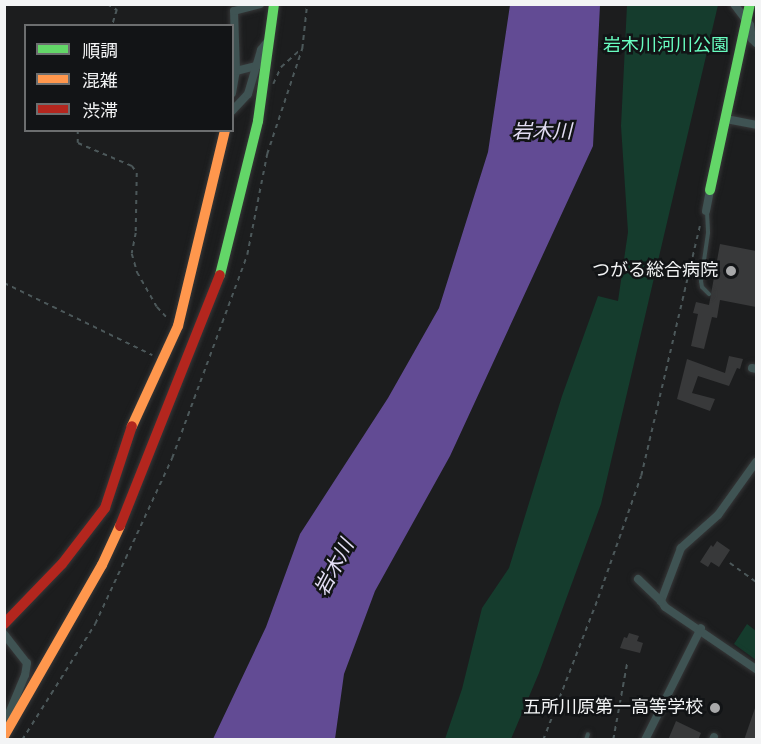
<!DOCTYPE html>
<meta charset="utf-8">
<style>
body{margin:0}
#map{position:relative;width:761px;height:744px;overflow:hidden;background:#1c1d1e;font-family:"Alegreya Sans","Noto Sans JP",sans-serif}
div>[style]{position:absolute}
.green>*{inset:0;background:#153c2d}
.water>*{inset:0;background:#624b94}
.building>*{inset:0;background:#38393a}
.path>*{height:1.5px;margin-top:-0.75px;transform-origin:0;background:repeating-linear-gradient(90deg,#4c585a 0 4.5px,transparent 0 9px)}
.roads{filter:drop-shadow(0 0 2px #363738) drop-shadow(0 0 2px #363738)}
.lane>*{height:4px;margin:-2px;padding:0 2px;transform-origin:2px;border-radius:2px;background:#3f5353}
.street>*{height:8px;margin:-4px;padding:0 4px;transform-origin:4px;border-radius:4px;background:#3f5353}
.fast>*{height:10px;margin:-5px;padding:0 5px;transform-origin:5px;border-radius:5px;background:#63d668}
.slow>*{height:10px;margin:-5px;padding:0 5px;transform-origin:5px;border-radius:5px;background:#ff974d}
.jam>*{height:10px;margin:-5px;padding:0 5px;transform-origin:5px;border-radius:5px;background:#b3261e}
.dots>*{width:16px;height:16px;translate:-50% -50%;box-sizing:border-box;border:3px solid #121416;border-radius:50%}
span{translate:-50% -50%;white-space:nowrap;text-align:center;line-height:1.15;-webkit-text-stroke:5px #121416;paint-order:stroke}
.park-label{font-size:18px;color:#69fec1}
.poi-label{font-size:18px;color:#f3f4f5}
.right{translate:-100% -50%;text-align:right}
.water-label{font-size:20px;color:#e3def4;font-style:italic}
.frame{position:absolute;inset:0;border:6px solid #f3f4f5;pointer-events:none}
.legend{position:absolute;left:24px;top:24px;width:210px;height:108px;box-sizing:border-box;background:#121416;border:2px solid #6c6e6f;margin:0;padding:8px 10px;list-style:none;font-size:18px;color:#f3f4f5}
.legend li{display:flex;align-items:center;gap:12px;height:30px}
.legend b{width:30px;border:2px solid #6c6e6f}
</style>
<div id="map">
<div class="green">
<i style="clip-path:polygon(627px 5px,718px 5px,601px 504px,539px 673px,511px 739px,445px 739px,462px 689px,482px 608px,509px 568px,562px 396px,598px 296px,618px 301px,628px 232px,621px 126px)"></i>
<i style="clip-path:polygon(747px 624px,756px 631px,756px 660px,734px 644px)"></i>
</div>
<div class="water">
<i style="clip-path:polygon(510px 5px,600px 5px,593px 146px,450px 456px,375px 591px,344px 674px,335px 739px,213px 739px,266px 627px,300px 534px,388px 398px,439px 308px,488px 152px)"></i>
</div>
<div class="building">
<i style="clip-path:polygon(720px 244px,756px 251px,756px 307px,720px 300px,717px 318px,712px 317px,704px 349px,691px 346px,698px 314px,693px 313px,696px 302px,709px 305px)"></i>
<i style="clip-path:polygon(729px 356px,743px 359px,740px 369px,737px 368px,729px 386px,698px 376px,692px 393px,715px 399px,710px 411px,677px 399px,687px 359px,725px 373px)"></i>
<i style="clip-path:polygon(717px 541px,730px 550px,719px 567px,711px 562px,708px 567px,700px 562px,711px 545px,713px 547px)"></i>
<i style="clip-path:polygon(629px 633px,639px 636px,637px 641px,643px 643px,640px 653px,620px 648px,624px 637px,627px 638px)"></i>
<i style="clip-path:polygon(755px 708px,756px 740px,744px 740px)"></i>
<i style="clip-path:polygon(676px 721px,701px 733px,698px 740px,668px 740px)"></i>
</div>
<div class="path">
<i style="left:107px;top:4px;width:12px;rotate:31deg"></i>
<i style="left:117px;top:10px;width:17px;rotate:107deg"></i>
<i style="left:273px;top:84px;width:19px;rotate:-65deg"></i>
<i style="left:281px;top:67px;width:27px;rotate:-42deg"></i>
<i style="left:78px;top:130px;width:13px;rotate:90deg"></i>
<i style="left:78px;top:143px;width:59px;rotate:23.1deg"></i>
<i style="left:132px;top:166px;width:9px;rotate:54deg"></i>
<i style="left:137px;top:173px;width:60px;rotate:91deg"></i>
<i style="left:136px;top:233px;width:21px;rotate:101deg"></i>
<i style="left:132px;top:254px;width:19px;rotate:74deg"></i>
<i style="left:137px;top:272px;width:40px;rotate:60.3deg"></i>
<i style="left:157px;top:307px;width:16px;rotate:47deg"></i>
<i style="left:4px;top:283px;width:165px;rotate:25.9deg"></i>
<i style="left:730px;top:563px;width:32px;rotate:36deg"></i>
<i style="left:22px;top:740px;width:137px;rotate:-57.8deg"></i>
<i style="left:95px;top:624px;width:183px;rotate:-65.1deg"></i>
<i style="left:172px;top:458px;width:216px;rotate:-69.7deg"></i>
<i style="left:247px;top:255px;width:103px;rotate:-78.8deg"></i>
<i style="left:267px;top:154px;width:111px;rotate:-71.6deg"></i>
<i style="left:302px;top:49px;width:45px;rotate:-83.7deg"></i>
<i style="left:543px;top:740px;width:152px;rotate:-68.8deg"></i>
<i style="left:598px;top:598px;width:129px;rotate:-70.6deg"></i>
<i style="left:641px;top:476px;width:258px;rotate:-76.8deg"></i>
<i style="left:613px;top:740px;width:78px;rotate:-79.7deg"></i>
</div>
<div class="roads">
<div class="lane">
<i style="left:707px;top:212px;width:21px;rotate:87deg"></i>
<i style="left:708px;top:233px;width:49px;rotate:98.3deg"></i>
<i style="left:701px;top:281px;width:6px;rotate:81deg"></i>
<i style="left:702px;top:287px;width:10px;rotate:45deg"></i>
<i style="left:586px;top:740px;width:6px;rotate:-72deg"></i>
</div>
<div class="street">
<i style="left:734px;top:4px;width:26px;rotate:53deg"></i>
<i style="left:750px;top:25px;width:14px;rotate:82deg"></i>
<i style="left:752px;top:39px;width:6px;rotate:45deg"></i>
<i style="left:236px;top:71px;width:21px;rotate:-14deg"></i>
<i style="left:232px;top:93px;width:22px;rotate:-80deg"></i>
<i style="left:236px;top:71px;width:60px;rotate:-91.9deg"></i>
<i style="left:234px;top:11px;width:27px;rotate:-15deg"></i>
<i style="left:232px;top:111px;width:23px;rotate:-47deg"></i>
<i style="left:248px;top:94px;width:46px;rotate:-73.5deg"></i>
<i style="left:261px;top:50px;width:11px;rotate:-52deg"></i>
<i style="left:726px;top:119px;width:31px;rotate:11deg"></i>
<i style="left:706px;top:211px;width:21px;rotate:-79deg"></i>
<i style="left:752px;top:368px;width:4px;rotate:14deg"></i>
<i style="left:756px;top:462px;width:65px;rotate:125.6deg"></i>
<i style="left:718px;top:515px;width:50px;rotate:138.3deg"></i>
<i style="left:681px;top:548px;width:57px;rotate:110.7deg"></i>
<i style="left:661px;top:601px;width:7px;rotate:56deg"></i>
<i style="left:665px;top:607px;width:110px;rotate:34.3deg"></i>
<i style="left:638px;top:579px;width:32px;rotate:44deg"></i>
<i style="left:4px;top:634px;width:37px;rotate:52deg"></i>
<i style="left:27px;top:663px;width:12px;rotate:99deg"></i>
<i style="left:25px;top:675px;width:52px;rotate:112.6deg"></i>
<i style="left:5px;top:723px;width:8px;rotate:83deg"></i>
<i style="left:645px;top:740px;width:125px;rotate:-63.4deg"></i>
<i style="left:713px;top:740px;width:3px;rotate:-72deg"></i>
</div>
<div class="fast">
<i style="left:710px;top:190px;width:190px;rotate:-77.9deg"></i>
<i style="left:220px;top:275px;width:159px;rotate:-76.1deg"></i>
<i style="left:258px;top:121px;width:118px;rotate:-82.2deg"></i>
</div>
<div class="slow">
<i style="left:132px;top:426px;width:110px;rotate:-65.3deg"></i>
<i style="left:178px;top:326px;width:202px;rotate:-76.5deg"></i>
<i style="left:4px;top:736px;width:197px;rotate:-60.2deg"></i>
<i style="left:102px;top:565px;width:43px;rotate:-65.2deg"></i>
</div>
<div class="jam">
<i style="left:120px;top:526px;width:270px;rotate:-68.3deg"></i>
<i style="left:4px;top:624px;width:83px;rotate:-46deg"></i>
<i style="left:62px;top:564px;width:71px;rotate:-52.5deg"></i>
<i style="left:105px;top:508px;width:86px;rotate:-71.8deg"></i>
</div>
</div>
<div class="dots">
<i style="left:731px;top:271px;background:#a8a9aa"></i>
<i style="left:715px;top:708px;background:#a8a9aa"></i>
</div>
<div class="park-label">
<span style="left:666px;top:46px">岩木川河川公園</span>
</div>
<div class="poi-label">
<span class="right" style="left:718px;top:271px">つがる総合病院</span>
<span class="right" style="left:703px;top:708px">五所川原第一高等学校</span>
</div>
<div class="water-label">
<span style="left:542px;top:132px">岩木川</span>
<span style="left:335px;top:568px;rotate:-62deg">岩木川</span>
</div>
<div class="frame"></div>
<ul class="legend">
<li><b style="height:8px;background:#63d668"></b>順調</li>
<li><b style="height:8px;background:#ff974d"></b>混雑</li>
<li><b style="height:8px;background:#b3261e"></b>渋滞</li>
</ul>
</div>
